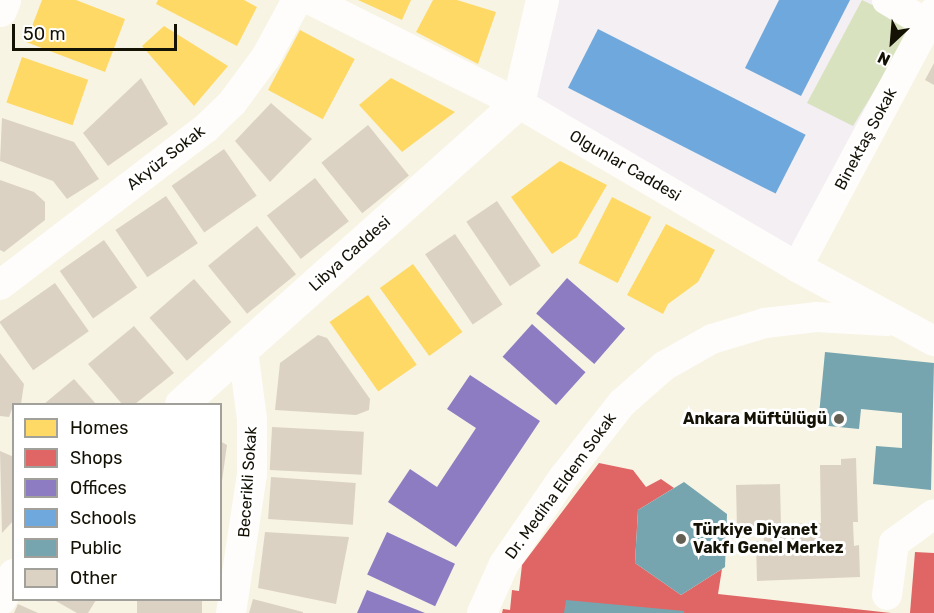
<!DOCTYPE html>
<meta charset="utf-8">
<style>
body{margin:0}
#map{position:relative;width:934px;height:613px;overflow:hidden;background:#f7f4e4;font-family:Rubik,sans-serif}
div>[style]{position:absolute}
.education>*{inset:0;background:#f3eff2}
.green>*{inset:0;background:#d8e2bf}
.homes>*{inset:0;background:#ffd966;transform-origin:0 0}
.shops>*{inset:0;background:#e06666}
.offices>*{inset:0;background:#8e7cc3;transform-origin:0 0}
.schools>*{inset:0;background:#6fa8dc;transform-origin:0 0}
.public>*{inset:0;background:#76a5af}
.building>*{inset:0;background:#dcd2c4;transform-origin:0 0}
.minor>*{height:30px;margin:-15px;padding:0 15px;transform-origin:15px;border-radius:15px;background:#fefdfb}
.major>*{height:33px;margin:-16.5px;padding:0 16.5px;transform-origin:16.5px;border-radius:16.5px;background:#fefdfb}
.dots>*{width:16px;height:16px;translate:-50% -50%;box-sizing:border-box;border:3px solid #fff;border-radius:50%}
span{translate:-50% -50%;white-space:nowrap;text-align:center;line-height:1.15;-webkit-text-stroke:6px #fff;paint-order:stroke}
.street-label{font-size:16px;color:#141105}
.poi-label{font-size:16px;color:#141105;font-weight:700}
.right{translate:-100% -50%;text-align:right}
.left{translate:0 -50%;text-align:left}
.legend{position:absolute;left:12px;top:403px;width:210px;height:198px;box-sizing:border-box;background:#fff;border:2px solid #a1a09b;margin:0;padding:8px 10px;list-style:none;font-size:18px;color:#141105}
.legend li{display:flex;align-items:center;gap:12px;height:30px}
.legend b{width:30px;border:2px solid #a1a09b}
.north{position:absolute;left:862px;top:12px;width:60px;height:60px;-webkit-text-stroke:4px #fff;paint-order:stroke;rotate:206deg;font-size:16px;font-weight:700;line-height:24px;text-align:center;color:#141105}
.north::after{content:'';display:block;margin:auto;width:21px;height:27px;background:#141105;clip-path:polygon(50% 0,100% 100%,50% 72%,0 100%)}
.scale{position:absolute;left:12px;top:24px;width:165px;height:27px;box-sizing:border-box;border:3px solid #141105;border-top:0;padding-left:8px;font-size:18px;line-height:21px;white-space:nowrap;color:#141105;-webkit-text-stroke:4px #fff;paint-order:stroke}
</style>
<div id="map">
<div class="education">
<i style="clip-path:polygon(542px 0,887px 0,927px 24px,797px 267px,518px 103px)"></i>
</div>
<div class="green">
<i style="clip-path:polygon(862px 0,914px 25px,853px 126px,807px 103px)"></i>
</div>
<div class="homes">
<i style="clip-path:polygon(42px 0,76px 0,125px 19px,105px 72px,26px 42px)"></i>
<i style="clip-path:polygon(158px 0,244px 0,257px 7px,237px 46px,156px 4px)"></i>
<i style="clip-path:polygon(358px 0,411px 0,402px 20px)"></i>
<i style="clip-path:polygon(433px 0,457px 0,496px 12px,478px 64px,416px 32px)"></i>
<i style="clip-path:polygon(164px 26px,228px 66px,194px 106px,142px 46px)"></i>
<i style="left:300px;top:30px;width:62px;height:68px;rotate:28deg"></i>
<i style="left:22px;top:57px;width:70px;height:48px;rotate:19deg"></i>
<i style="clip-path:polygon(391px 78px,455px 112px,402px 152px,359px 105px)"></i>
<i style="clip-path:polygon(560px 161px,607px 185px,577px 237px,552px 254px,511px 197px)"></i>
<i style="left:612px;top:197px;width:44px;height:74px;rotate:27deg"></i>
<i style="clip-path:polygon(666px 224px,715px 250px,698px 282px,668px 304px,663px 314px,627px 295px)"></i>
<i style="left:413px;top:264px;width:84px;height:41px;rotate:54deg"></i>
<i style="left:368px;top:295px;width:85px;height:47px;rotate:55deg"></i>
</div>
<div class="shops">
<i style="clip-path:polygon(599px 463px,633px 470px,646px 487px,661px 479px,674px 488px,638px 510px,635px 563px,681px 595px,722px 569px,718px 594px,891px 613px,502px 613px,503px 609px,510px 610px,512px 590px,519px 591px,522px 565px)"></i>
<i style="clip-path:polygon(915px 552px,934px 553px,934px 613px,910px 613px)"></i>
</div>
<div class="offices">
<i style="left:567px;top:278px;width:77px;height:47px;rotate:41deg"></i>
<i style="left:532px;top:324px;width:72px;height:44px;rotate:42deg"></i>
<i style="clip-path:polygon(470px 375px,540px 421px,456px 547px,388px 502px,410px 469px,437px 487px,476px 428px,447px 409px)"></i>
<i style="left:387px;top:532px;width:75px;height:47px;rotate:25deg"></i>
<i style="clip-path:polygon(367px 590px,425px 613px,357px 613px)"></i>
</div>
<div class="schools">
<i style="clip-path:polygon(779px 0,850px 0,801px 96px,745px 68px)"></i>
<i style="left:598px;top:29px;width:233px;height:66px;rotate:27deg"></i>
</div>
<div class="public">
<i style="clip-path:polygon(825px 352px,934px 363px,931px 490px,873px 484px,876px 446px,902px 448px,902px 413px,861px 409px,859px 429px,818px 425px)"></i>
<i style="clip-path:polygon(684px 482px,727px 514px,725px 567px,681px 595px,635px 563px,638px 510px)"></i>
<i style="clip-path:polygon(566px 600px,684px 611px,684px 613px,564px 613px)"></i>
</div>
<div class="building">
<i style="clip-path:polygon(934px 63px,934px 85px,925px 80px)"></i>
<i style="clip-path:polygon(141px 78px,168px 124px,108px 166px,83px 133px)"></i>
<i style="clip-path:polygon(271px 103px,312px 139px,270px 182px,235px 141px)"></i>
<i style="clip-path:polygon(2px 118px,74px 142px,99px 179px,67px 199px,53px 181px,0 161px)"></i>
<i style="left:368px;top:125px;width:65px;height:60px;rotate:51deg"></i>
<i style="left:224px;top:149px;width:57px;height:64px;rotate:55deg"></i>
<i style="left:315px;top:178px;width:55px;height:61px;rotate:52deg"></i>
<i style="clip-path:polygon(0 180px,34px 192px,45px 202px,45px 220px,4px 252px,0 250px)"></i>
<i style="left:166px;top:196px;width:57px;height:61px;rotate:56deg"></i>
<i style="left:497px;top:201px;width:78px;height:37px;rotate:56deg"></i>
<i style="left:257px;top:226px;width:62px;height:63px;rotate:51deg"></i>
<i style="left:455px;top:234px;width:85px;height:36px;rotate:56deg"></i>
<i style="left:104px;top:240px;width:58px;height:54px;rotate:55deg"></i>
<i style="left:194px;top:279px;width:57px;height:59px;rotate:49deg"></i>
<i style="left:55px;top:283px;width:59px;height:68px;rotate:55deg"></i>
<i style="clip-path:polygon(134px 326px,174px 373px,135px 404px,122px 404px,88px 364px)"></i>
<i style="clip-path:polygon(318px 335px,327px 338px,370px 399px,369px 410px,356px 415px,275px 410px,280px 363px)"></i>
<i style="clip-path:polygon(0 353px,24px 384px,21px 404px,14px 404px,9px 417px,0 416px)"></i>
<i style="clip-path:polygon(74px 379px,96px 404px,44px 404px)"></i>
<i style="left:272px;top:427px;width:92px;height:43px;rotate:3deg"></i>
<i style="clip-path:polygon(220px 441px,227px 445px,222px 481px,220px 481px)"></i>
<i style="clip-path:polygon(0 451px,14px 457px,14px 520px,2px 533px)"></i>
<i style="clip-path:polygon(856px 458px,858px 522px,853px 522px,854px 546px,859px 545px,860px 577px,757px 581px,756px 541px,764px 541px,763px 529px,737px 529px,736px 485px,780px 484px,781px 524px,821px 523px,820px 465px,841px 465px,841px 459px)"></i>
<i style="left:271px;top:477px;width:85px;height:42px;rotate:4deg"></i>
<i style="clip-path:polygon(265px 532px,349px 537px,336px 604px,258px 588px)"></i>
<i style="clip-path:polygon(253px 599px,303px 612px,303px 613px,249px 613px)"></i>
<i style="clip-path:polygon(54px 600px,96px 600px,88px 613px,77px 613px)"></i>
<i style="left:137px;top:600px;width:65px;height:13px"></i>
<i style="clip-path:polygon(18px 604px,38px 613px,14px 613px)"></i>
</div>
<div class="minor">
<i style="left:311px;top:0;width:231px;rotate:26.5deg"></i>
<i style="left:518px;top:103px;width:324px;rotate:30.4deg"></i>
<i style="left:797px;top:267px;width:156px;rotate:28.4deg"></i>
<i style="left:887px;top:0;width:47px;rotate:31deg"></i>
<i style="left:797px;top:267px;width:289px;rotate:-61.8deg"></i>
<i style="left:0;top:285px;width:258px;rotate:-37.3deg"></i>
<i style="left:205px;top:129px;width:37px;rotate:-44deg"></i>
<i style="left:232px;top:103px;width:57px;rotate:-53.5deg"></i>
<i style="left:266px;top:57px;width:65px;rotate:-61.5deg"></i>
<i style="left:887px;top:595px;width:52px;rotate:-82.3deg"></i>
<i style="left:894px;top:543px;width:49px;rotate:-35.9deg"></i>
<i style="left:231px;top:613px;width:141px;rotate:-81.4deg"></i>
<i style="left:252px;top:474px;width:55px;rotate:-90deg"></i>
<i style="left:252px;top:419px;width:69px;rotate:-97.5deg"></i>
<i style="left:482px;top:613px;width:54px;rotate:-65.8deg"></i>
<i style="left:504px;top:564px;width:104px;rotate:-55.5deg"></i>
<i style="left:563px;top:478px;width:95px;rotate:-51.8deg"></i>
<i style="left:622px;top:403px;width:56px;rotate:-41.4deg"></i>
<i style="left:664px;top:366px;width:55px;rotate:-29.4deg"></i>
<i style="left:712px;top:339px;width:55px;rotate:-16.8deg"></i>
<i style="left:765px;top:323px;width:51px;rotate:-6.7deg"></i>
<i style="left:816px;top:317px;width:71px;rotate:3.2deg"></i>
</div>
<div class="major">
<i style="left:0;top:10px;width:11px;rotate:-68deg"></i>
<i style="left:181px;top:404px;width:452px;rotate:-41.8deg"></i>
<i style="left:518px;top:103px;width:106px;rotate:-76.9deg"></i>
<i style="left:0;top:598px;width:27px;rotate:-59deg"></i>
</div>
<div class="dots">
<i style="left:839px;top:419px;background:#636053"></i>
<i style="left:681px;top:539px;background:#636053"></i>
</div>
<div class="street-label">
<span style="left:866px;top:139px;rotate:-62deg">Binektaş Sokak</span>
<span style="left:166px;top:158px;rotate:-38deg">Akyüz Sokak</span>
<span style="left:625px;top:166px;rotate:30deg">Olgunlar Caddesi</span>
<span style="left:350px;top:254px;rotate:-42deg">Libya Caddesi</span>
<span style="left:248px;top:482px;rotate:-86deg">Becerikli Sokak</span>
<span style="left:561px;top:486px;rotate:-54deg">Dr. Mediha Eldem Sokak</span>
</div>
<div class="poi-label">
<span class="right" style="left:827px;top:419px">Ankara Müftülügü</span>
<span class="left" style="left:693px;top:539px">Türkiye Diyanet<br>Vakfı Genel Merkez</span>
</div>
<ul class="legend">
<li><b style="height:16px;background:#ffd966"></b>Homes</li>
<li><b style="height:16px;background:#e06666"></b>Shops</li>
<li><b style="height:16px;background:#8e7cc3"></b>Offices</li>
<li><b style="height:16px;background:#6fa8dc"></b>Schools</li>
<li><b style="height:16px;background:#76a5af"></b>Public</li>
<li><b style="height:16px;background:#dcd2c4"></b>Other</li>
</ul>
<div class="north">N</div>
<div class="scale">50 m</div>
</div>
